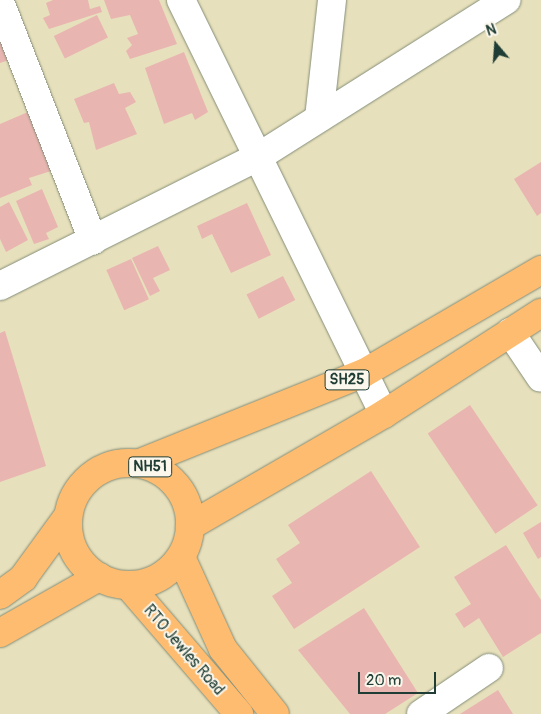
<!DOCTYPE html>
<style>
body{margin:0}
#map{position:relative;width:541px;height:714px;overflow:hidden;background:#e7e0bc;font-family:Pangolin,sans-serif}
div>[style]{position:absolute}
.building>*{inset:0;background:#e9b5b1;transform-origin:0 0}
.roads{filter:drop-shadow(0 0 1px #838e78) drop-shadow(0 0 1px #838e78)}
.minor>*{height:28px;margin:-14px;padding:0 14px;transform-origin:14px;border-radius:14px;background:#fff}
.major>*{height:28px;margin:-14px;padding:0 14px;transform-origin:14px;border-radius:14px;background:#febc70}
.highway>*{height:28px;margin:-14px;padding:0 14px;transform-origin:14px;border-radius:14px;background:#febc70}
.highway>.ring{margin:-14px;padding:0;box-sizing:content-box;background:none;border:28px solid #febc70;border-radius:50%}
span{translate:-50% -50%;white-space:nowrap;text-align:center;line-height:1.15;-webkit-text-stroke:4px #fbf7ec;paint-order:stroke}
.shield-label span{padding:1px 4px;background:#fbf7ec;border:1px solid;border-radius:4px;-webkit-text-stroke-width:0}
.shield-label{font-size:15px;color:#1f3d34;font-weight:700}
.street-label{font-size:16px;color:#1f3d34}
.north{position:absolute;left:471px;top:20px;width:50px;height:50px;-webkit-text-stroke:4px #fbf7ec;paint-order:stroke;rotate:342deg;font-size:14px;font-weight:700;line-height:20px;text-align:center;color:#1f3d34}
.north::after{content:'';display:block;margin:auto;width:18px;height:22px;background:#1f3d34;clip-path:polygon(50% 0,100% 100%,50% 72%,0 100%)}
.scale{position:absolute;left:358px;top:672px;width:78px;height:22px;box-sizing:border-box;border:2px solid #1f3d34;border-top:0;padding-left:6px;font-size:15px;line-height:18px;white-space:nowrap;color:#1f3d34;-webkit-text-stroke:4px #fbf7ec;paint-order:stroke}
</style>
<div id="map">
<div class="building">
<i style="clip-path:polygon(53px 0,88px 0,90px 9px,100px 6px,102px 12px,49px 29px,43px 18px,50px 15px,46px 3px)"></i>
<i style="clip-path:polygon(104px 0,159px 0,177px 44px,130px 59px,126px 51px,132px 45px,127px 38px,138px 34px,130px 15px,111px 19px)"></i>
<i style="left:97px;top:15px;width:25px;height:48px;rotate:64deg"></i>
<i style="clip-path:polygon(0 36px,9px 60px,0 63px)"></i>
<i style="clip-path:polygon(184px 52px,208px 112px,195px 120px,192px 113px,164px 124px,145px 68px)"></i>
<i style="clip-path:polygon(114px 83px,119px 94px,130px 92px,136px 102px,125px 108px,137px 134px,96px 150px,89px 122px,84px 123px,74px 99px)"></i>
<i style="clip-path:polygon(28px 112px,51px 171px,29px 178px,32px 185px,0 198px,0 124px)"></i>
<i style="clip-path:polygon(541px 162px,541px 213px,537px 216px,514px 179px)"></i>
<i style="clip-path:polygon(42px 189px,58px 227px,46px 233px,49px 239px,34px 244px,16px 201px)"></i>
<i style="clip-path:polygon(9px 202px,28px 240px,6px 252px,0 239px,0 207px)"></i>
<i style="clip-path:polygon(247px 203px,271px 255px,231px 273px,212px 234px,202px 239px,197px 226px)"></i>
<i style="clip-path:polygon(158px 246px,170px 270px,153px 278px,160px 291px,150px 296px,132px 258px)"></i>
<i style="left:131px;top:259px;width:44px;height:27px;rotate:66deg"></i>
<i style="left:283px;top:276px;width:27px;height:41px;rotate:63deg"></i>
<i style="clip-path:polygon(5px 331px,46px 466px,0 482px,0 333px)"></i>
<i style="left:470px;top:405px;width:121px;height:51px;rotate:56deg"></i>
<i style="clip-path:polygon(371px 471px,420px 547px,294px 629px,272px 596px,292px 583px,276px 559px,300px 543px,288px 525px)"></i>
<i style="clip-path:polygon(541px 522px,541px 557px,538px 559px,523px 533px)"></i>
<i style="clip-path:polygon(506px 545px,541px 600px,541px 633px,503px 657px,479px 618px,464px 628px,455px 614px,471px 604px,454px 577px)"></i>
<i style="clip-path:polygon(364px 608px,418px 693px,385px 714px,350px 714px,298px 650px)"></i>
<i style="clip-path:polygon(498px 690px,513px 714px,460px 714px)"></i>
</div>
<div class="roads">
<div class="minor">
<i style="left:181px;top:0;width:461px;rotate:63.9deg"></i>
<i style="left:0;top:2px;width:256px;rotate:68.7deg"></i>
<i style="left:319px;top:118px;width:119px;rotate:-83.7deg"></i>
<i style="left:0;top:286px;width:288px;rotate:-26.6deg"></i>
<i style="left:258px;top:157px;width:294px;rotate:-32.3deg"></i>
<i style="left:510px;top:332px;width:55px;rotate:56deg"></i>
<i style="left:421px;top:714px;width:82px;rotate:-34.1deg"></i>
</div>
<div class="major">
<i style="left:140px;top:463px;width:241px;rotate:-21.9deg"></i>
<i style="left:364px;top:373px;width:205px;rotate:-30.2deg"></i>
<i style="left:190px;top:526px;width:224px;rotate:-30deg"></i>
<i style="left:384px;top:414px;width:187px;rotate:-32.8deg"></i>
</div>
<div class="highway">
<i class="ring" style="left:68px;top:463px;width:94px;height:94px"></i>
<i style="left:181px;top:557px;width:101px;rotate:65.5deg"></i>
<i style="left:223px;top:649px;width:83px;rotate:51.3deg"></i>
<i style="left:129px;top:586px;width:169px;rotate:49.3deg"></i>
<i style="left:0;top:595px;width:29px;rotate:-36deg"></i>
<i style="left:23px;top:578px;width:77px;rotate:-54deg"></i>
<i style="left:0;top:633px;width:114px;rotate:-29.5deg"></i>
</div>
</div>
<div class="shield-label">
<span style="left:347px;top:380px">SH25</span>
<span style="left:150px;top:467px">NH51</span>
</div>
<div class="street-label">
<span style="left:184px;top:650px;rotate:49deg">RTO Jewles Road</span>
</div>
<div class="north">N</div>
<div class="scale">20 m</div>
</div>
